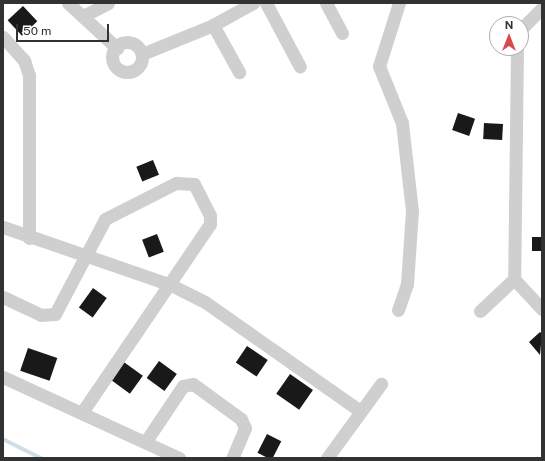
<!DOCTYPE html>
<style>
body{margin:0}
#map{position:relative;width:545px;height:461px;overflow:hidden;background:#fff;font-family:"Public Sans",sans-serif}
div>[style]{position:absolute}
.stream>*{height:3.5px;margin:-1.75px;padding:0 1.75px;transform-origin:1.75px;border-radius:1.75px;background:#cedee9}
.building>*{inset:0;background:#191919;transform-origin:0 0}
.street>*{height:13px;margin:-6.5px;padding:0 6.5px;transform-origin:6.5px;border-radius:6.5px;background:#cfcfcf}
.street>.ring{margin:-6.5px;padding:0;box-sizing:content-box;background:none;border:13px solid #cfcfcf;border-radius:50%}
span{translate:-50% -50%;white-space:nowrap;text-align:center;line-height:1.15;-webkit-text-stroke:4px #fff;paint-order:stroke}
.frame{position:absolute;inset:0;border:4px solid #323232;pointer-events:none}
.north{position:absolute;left:489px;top:16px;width:40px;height:40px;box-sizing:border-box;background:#fff;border:1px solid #adadad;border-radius:50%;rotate:0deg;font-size:11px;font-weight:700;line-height:16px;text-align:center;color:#323232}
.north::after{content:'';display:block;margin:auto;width:14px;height:18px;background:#d44a4f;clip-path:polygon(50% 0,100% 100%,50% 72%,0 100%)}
.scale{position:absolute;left:16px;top:24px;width:93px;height:18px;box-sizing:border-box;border:2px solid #323232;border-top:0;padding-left:5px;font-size:12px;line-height:14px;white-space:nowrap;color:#323232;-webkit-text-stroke:3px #fff;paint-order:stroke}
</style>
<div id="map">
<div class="stream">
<i style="left:3px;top:439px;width:42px;rotate:26.6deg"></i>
</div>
<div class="building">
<i style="left:23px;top:6px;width:21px;height:21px;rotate:47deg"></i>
<i style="left:458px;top:113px;width:18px;height:18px;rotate:19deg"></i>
<i style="left:484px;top:123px;width:19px;height:16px;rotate:3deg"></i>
<i style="left:153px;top:160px;width:16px;height:18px;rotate:68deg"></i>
<i style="left:157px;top:234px;width:19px;height:16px;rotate:69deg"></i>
<i style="left:532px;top:237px;width:10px;height:14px"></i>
<i style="left:93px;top:288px;width:17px;height:24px;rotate:36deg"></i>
<i style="clip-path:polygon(540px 332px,542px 334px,540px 355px,529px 342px)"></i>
<i style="left:247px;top:346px;width:25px;height:20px;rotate:34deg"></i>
<i style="left:28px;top:348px;width:31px;height:24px;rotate:19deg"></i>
<i style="left:121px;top:360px;width:27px;height:22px;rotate:36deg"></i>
<i style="left:159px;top:361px;width:22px;height:21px;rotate:36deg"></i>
<i style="left:290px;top:374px;width:28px;height:24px;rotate:35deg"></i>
<i style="left:267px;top:434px;width:16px;height:21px;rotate:27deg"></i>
</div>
<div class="street">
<i style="left:68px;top:3px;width:67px;rotate:42.6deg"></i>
<i style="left:266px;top:3px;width:72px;rotate:62deg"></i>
<i style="left:326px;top:3px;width:34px;rotate:62deg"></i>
<i style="left:83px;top:16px;width:28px;rotate:-27deg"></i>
<i style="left:213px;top:25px;width:54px;rotate:61deg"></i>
<i style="left:521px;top:29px;width:30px;rotate:-45deg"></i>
<i style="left:3px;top:37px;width:31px;rotate:48deg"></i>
<i style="left:24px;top:60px;width:16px;rotate:72deg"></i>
<i style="left:29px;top:75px;width:163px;rotate:90deg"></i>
<i class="ring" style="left:112px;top:42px;width:17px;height:17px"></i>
<i style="left:517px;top:48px;width:231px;rotate:90.7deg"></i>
<i style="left:514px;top:279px;width:41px;rotate:47deg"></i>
<i style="left:142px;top:54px;width:77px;rotate:-22.2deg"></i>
<i style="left:213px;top:25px;width:46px;rotate:-28.8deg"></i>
<i style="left:3px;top:227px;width:176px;rotate:19deg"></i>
<i style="left:169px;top:284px;width:40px;rotate:26.6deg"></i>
<i style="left:205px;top:302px;width:189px;rotate:35.1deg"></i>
<i style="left:3px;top:297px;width:42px;rotate:25.3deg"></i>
<i style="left:41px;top:315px;width:14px;rotate:-4deg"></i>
<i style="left:55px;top:314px;width:107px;rotate:-62.2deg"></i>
<i style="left:105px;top:219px;width:80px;rotate:-26.9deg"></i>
<i style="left:176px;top:183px;width:18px;rotate:3deg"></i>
<i style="left:194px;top:184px;width:35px;rotate:63deg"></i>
<i style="left:210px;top:215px;width:9px;rotate:90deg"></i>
<i style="left:210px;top:224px;width:227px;rotate:124.2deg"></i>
<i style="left:398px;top:310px;width:28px;rotate:-71deg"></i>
<i style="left:407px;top:284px;width:73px;rotate:-86.1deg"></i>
<i style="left:412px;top:211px;width:89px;rotate:-96.5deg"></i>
<i style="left:402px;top:123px;width:61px;rotate:-112deg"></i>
<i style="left:379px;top:66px;width:66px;rotate:-72.4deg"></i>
<i style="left:480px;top:311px;width:47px;rotate:-43.3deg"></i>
<i style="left:3px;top:377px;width:194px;rotate:24.7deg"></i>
<i style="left:146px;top:441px;width:66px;rotate:-56.1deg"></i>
<i style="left:183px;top:386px;width:10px;rotate:-11deg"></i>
<i style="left:193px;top:384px;width:59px;rotate:36.1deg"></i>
<i style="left:241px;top:419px;width:10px;rotate:66deg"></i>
<i style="left:245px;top:428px;width:33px;rotate:113deg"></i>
<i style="left:327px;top:458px;width:92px;rotate:-53.9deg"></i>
</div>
<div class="frame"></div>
<div class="north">N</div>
<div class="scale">50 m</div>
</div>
